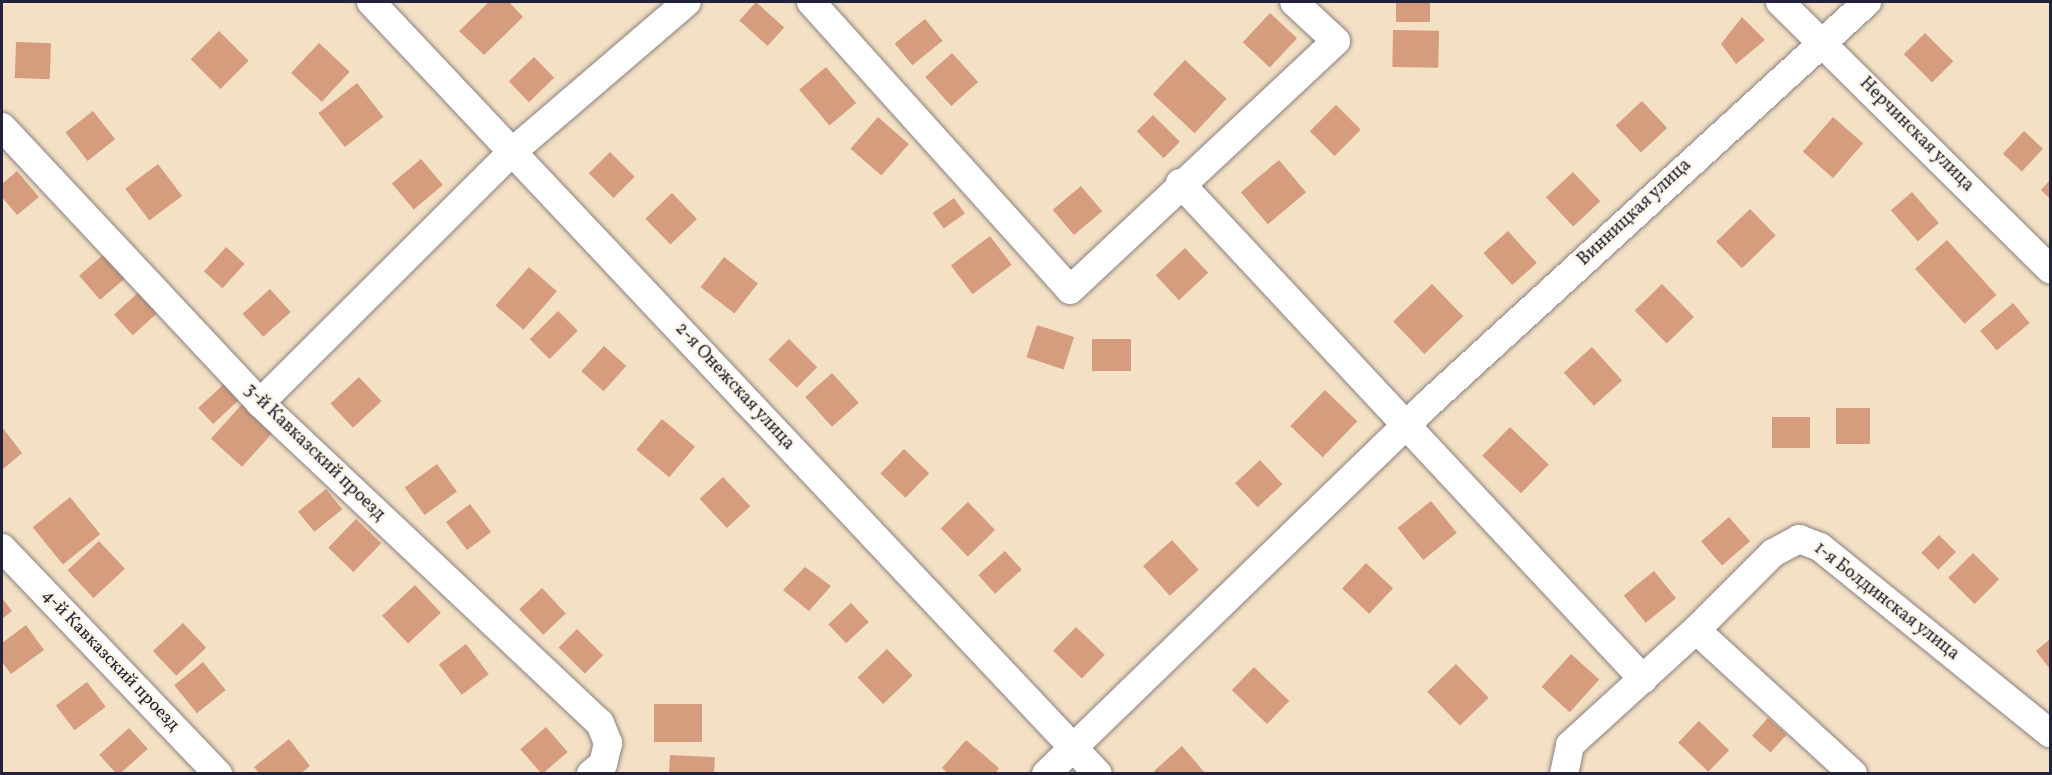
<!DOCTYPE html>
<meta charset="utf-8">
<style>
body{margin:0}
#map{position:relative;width:2052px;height:775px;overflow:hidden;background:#f4e0c4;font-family:Vollkorn,serif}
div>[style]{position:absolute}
.building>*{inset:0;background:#d59d7d;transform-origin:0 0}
.roads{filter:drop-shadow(0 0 2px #8b8180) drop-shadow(0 0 2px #8b8180)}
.street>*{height:28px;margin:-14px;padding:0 14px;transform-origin:14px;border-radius:14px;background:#fff}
span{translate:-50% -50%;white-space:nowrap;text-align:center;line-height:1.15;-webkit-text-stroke:4.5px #fcf5e5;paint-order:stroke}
.street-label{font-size:18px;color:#22223b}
.frame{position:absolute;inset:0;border:3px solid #22223b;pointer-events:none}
</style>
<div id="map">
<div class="building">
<i style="clip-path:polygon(489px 2px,509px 2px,523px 17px,484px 55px,459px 31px)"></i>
<i style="left:756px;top:2px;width:38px;height:25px;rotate:42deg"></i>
<i style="left:1396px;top:2px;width:34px;height:20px"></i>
<i style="left:1270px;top:13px;width:37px;height:40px;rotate:43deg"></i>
<i style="clip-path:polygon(1742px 17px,1765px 40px,1736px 64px,1721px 44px)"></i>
<i style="left:925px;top:19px;width:28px;height:39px;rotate:51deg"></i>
<i style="left:1393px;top:30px;width:46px;height:37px;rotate:1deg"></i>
<i style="left:219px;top:31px;width:42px;height:40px;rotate:45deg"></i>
<i style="left:1925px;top:33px;width:40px;height:30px;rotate:45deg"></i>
<i style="left:16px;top:42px;width:35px;height:36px;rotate:2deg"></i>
<i style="left:319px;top:43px;width:42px;height:41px;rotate:43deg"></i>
<i style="left:952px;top:53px;width:39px;height:36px;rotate:48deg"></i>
<i style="left:534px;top:57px;width:29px;height:35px;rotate:46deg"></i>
<i style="left:1185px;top:60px;width:57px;height:47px;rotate:43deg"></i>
<i style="left:826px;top:67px;width:47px;height:35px;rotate:50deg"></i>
<i style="left:357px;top:83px;width:43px;height:49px;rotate:52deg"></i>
<i style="left:1642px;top:101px;width:37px;height:36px;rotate:47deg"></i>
<i style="left:1336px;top:105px;width:35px;height:37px;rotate:45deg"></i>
<i style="left:93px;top:111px;width:36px;height:35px;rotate:52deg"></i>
<i style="left:1153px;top:115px;width:38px;height:23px;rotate:45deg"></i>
<i style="left:878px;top:117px;width:41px;height:42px;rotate:41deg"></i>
<i style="left:1833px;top:117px;width:40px;height:46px;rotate:41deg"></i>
<i style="left:2024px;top:131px;width:26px;height:31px;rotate:43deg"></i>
<i style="left:610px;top:152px;width:35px;height:30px;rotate:45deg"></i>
<i style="left:421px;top:159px;width:34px;height:38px;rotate:50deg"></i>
<i style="left:1279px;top:160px;width:42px;height:50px;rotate:50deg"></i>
<i style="left:158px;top:164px;width:40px;height:41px;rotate:53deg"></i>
<i style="clip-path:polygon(17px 171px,39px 197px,17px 215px,2px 197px,2px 184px)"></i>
<i style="left:1573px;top:172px;width:40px;height:37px;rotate:47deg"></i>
<i style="clip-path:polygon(2050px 180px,2050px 199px,2041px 190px)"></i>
<i style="left:1081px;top:186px;width:33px;height:37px;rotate:50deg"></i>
<i style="left:1912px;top:192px;width:41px;height:28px;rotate:49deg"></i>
<i style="left:672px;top:193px;width:36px;height:37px;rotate:46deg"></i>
<i style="left:954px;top:198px;width:19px;height:26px;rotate:55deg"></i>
<i style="left:1750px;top:209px;width:37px;height:47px;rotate:46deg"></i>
<i style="left:1508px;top:231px;width:43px;height:33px;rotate:48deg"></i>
<i style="left:990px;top:236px;width:36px;height:49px;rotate:53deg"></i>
<i style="left:1947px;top:240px;width:74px;height:43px;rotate:48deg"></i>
<i style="left:226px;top:247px;width:25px;height:33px;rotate:42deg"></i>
<i style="left:1185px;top:248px;width:34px;height:40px;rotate:47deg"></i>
<i style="left:104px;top:254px;width:32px;height:33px;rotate:49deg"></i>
<i style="left:724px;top:257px;width:43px;height:38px;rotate:38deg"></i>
<i style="left:529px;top:267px;width:37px;height:51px;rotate:41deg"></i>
<i style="left:1432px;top:284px;width:45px;height:54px;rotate:46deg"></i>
<i style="left:1662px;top:284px;width:46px;height:38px;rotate:46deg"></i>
<i style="left:270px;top:289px;width:31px;height:37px;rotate:48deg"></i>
<i style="left:140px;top:291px;width:28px;height:35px;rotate:48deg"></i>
<i style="left:2013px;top:303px;width:26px;height:43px;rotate:50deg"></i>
<i style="left:558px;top:311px;width:28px;height:40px;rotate:45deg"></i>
<i style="left:1037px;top:325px;width:39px;height:34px;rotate:18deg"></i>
<i style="left:789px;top:339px;width:40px;height:29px;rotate:45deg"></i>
<i style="left:1092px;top:339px;width:39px;height:32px"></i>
<i style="left:604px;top:346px;width:30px;height:34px;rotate:42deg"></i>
<i style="left:1592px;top:347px;width:45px;height:38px;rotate:48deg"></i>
<i style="left:832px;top:373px;width:40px;height:36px;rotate:48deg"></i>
<i style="left:359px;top:377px;width:33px;height:39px;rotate:47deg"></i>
<i style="left:226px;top:382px;width:22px;height:38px;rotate:47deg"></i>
<i style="left:1325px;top:390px;width:45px;height:50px;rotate:44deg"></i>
<i style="left:243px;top:403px;width:42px;height:48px;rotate:42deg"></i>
<i style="left:1870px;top:408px;width:36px;height:34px;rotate:90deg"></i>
<i style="left:1772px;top:417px;width:38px;height:31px"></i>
<i style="left:662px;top:419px;width:43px;height:40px;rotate:40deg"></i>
<i style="clip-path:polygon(2px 427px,22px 453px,2px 470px)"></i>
<i style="left:1510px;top:427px;width:54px;height:40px;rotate:44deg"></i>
<i style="left:904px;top:449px;width:35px;height:34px;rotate:44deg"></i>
<i style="left:1260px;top:460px;width:33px;height:34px;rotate:47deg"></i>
<i style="left:437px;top:464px;width:34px;height:40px;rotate:54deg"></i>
<i style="left:723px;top:477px;width:40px;height:32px;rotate:47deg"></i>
<i style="left:326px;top:489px;width:26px;height:36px;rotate:51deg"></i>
<i style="left:70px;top:497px;width:48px;height:48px;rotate:51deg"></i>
<i style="left:1431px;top:501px;width:41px;height:43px;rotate:51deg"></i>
<i style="left:968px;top:502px;width:39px;height:38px;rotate:46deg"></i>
<i style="left:470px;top:504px;width:35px;height:30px;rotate:53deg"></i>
<i style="left:1729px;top:517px;width:32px;height:37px;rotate:49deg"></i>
<i style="left:356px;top:519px;width:35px;height:40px;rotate:44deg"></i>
<i style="left:1939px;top:535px;width:24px;height:25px;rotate:45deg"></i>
<i style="left:1172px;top:540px;width:40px;height:39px;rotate:48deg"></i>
<i style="left:99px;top:541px;width:38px;height:43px;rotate:47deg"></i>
<i style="left:1005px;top:551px;width:25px;height:36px;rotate:48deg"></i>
<i style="left:1973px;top:553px;width:37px;height:35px;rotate:45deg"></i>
<i style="left:1366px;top:563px;width:37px;height:35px;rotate:43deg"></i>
<i style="clip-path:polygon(805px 567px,831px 586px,809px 611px,783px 590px)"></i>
<i style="left:1654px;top:571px;width:35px;height:39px;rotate:51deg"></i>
<i style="left:415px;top:585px;width:38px;height:45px;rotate:47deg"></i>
<i style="left:542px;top:588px;width:35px;height:31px;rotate:47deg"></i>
<i style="clip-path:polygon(2px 598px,12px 611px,2px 619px)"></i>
<i style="left:851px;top:603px;width:26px;height:31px;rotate:47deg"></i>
<i style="left:183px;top:623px;width:34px;height:41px;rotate:47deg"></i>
<i style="clip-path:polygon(26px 625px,44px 650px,11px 674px,2px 662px,2px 643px)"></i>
<i style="left:1076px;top:627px;width:40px;height:33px;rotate:44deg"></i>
<i style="left:577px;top:629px;width:37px;height:26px;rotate:45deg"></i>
<i style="clip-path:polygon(2050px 639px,2050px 669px,2036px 651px)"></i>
<i style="left:466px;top:644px;width:38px;height:34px;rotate:53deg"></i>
<i style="left:887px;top:649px;width:37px;height:41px;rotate:46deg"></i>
<i style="left:1571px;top:654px;width:38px;height:44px;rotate:42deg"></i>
<i style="left:203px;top:662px;width:36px;height:37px;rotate:51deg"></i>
<i style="left:1456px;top:664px;width:47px;height:40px;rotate:46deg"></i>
<i style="left:1254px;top:667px;width:49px;height:32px;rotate:44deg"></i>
<i style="left:87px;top:682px;width:31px;height:39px;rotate:53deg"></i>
<i style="left:654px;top:704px;width:48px;height:38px"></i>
<i style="left:1768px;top:718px;width:25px;height:24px;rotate:42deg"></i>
<i style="left:1699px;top:721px;width:42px;height:30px;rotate:44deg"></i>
<i style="left:546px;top:727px;width:33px;height:34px;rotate:49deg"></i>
<i style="left:129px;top:728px;width:28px;height:40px;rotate:48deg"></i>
<i style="clip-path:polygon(289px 739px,310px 766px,300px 774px,260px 774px,254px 767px)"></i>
<i style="clip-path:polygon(966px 740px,999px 768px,995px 774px,949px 774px,942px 768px)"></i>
<i style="clip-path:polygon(1182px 746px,1205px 773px,1157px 774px,1154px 771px)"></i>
<i style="left:670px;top:755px;width:45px;height:19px;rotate:3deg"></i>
</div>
<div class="roads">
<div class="street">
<i style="left:371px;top:2px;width:1060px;rotate:46.72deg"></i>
<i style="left:811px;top:2px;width:387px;rotate:48deg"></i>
<i style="left:1070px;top:290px;width:364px;rotate:-43.1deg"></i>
<i style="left:1336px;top:41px;width:57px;rotate:-137.1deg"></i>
<i style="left:1780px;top:2px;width:380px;rotate:44.7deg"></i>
<i style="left:2px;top:127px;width:378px;rotate:46.9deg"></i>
<i style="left:260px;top:403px;width:467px;rotate:43.3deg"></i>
<i style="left:600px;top:723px;width:22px;rotate:68deg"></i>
<i style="left:608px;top:743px;width:22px;rotate:103deg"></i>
<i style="left:603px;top:764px;width:16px;rotate:140deg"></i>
<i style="left:1180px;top:183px;width:679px;rotate:46.97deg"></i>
<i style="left:260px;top:403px;width:356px;rotate:-44.9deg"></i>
<i style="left:512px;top:152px;width:230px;rotate:-40.6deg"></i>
<i style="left:2px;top:548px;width:313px;rotate:46.3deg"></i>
<i style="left:1696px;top:630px;width:213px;rotate:42.5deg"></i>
<i style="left:1046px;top:774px;width:533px;rotate:-44.09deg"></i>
<i style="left:1429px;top:403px;width:594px;rotate:-42.47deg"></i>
<i style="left:1564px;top:774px;width:30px;rotate:-78deg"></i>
<i style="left:1570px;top:745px;width:171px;rotate:-42.4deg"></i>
<i style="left:1696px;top:630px;width:109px;rotate:-45deg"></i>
<i style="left:1773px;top:553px;width:30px;rotate:-28deg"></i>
<i style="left:1799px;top:539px;width:22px;rotate:21deg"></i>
<i style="left:1820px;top:547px;width:296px;rotate:39deg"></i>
</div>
</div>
<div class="street-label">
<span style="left:1916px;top:135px;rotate:45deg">Нерчинская улица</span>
<span style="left:1635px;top:213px;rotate:-43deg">Винницкая улица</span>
<span style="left:734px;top:387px;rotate:47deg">2-я Онежская улица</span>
<span style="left:314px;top:453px;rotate:44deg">3-й Кавказский проезд</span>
<span style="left:1886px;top:602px;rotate:38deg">1-я Болдинская улица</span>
<span style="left:110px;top:661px;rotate:46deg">4-й Кавказский проезд</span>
</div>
<div class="frame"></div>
</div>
